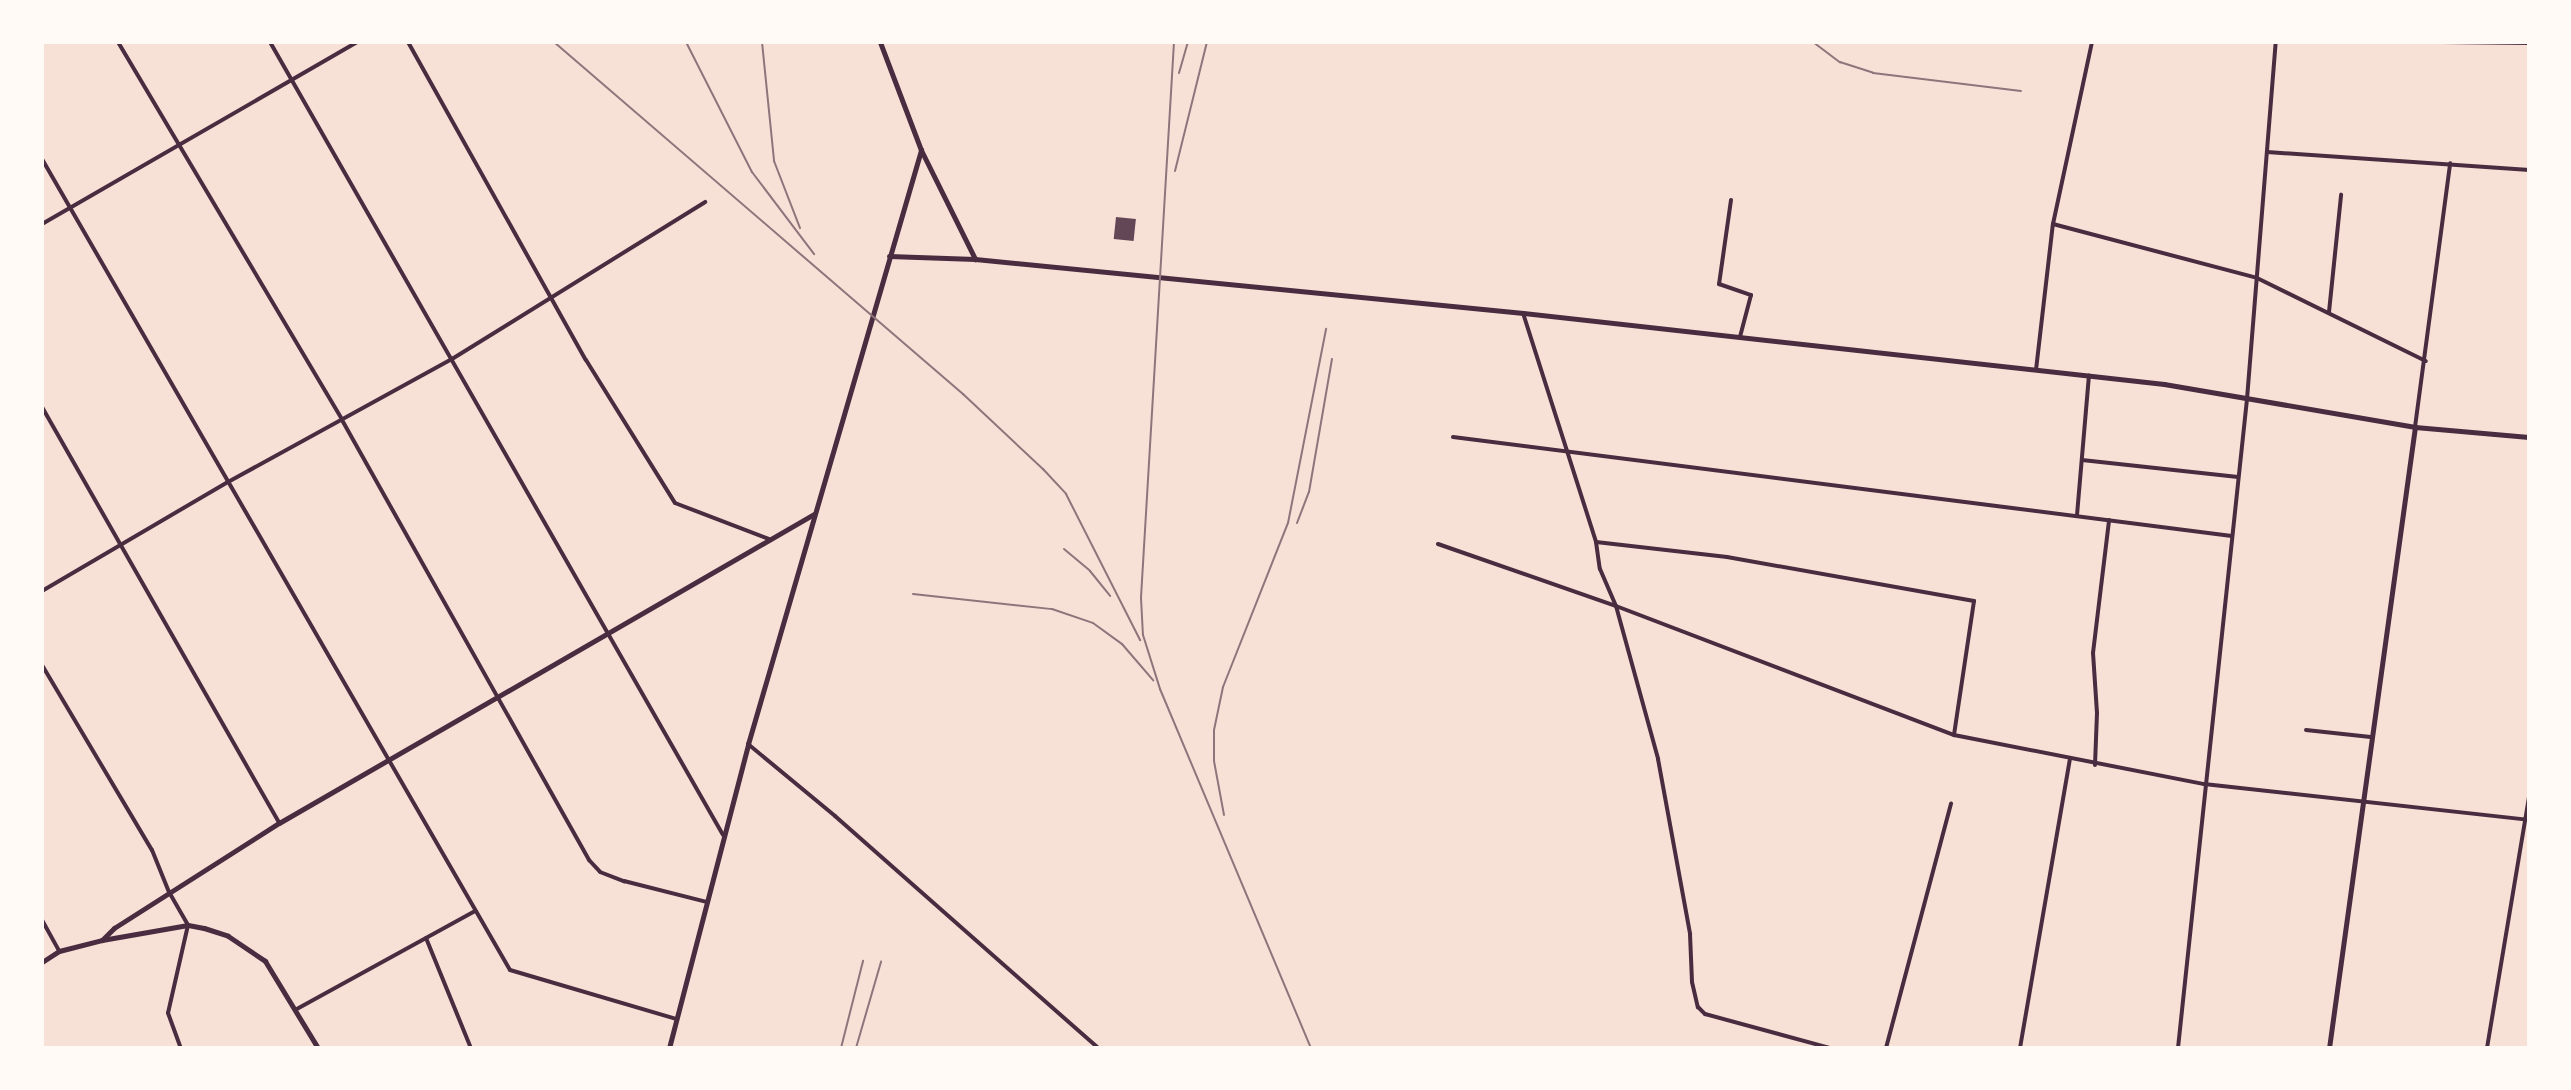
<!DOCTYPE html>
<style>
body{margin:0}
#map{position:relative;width:2571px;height:1090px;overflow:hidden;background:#f7e1d7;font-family:Rubik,sans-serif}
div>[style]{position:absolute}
.building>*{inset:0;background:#644757;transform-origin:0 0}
.minor>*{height:4px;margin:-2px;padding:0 2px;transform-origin:2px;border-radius:2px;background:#4a2c40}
.tertiary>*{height:5px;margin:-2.5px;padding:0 2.5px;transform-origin:2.5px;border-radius:2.5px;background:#4a2c40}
.rail>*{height:2px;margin:-1px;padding:0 1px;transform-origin:1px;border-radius:1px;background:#8f747c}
span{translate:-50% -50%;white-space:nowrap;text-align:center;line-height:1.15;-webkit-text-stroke:6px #fffaf5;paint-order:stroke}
.frame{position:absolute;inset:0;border:44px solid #fffaf5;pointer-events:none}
</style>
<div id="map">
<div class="building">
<i style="left:1116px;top:217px;width:20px;height:22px;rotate:6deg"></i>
</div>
<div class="minor">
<i style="left:118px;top:42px;width:439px;rotate:59.3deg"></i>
<i style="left:342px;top:420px;width:505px;rotate:60.69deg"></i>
<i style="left:589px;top:860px;width:16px;rotate:47deg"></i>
<i style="left:600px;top:872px;width:26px;rotate:21deg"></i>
<i style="left:624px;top:881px;width:86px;rotate:14.2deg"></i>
<i style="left:270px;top:42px;width:913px;rotate:60.26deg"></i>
<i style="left:408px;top:42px;width:364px;rotate:60.8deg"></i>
<i style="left:586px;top:360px;width:168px;rotate:58.1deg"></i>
<i style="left:675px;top:503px;width:101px;rotate:21deg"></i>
<i style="left:2442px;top:42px;width:87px;rotate:0.7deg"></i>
<i style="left:2267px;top:152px;width:263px;rotate:3.9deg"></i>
<i style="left:42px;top:159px;width:936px;rotate:60.01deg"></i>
<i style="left:510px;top:970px;width:173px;rotate:16.4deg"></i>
<i style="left:1731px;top:200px;width:85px;rotate:98.1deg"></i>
<i style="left:1719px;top:284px;width:34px;rotate:19deg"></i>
<i style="left:1751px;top:295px;width:43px;rotate:104.7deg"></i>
<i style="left:42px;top:224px;width:364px;rotate:-30deg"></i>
<i style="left:2053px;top:224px;width:211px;rotate:14.8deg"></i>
<i style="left:2257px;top:278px;width:188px;rotate:26.2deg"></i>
<i style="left:2329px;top:312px;width:118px;rotate:-84.1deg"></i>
<i style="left:1523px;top:313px;width:240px;rotate:72.3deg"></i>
<i style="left:1596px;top:542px;width:27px;rotate:82deg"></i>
<i style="left:1600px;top:569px;width:40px;rotate:66.6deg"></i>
<i style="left:1616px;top:606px;width:159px;rotate:74.6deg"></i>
<i style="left:1658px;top:759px;width:178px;rotate:79.6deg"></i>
<i style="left:1690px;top:934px;width:48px;rotate:87.6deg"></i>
<i style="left:1692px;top:982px;width:26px;rotate:77deg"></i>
<i style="left:1698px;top:1007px;width:10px;rotate:45deg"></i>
<i style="left:1705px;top:1014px;width:130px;rotate:15.2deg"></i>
<i style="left:2036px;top:370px;width:147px;rotate:-83.4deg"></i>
<i style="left:2053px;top:224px;width:186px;rotate:-77.9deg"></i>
<i style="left:42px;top:407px;width:479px;rotate:60.3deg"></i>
<i style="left:2415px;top:427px;width:266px;rotate:-82.4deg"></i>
<i style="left:1453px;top:437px;width:785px;rotate:7.24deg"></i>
<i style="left:2082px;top:460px;width:157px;rotate:6.2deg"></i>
<i style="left:2077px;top:515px;width:140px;rotate:-85.1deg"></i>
<i style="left:1596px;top:542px;width:132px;rotate:6.5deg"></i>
<i style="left:1727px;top:557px;width:251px;rotate:10.1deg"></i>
<i style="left:1974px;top:601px;width:135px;rotate:98.5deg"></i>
<i style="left:1438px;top:544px;width:188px;rotate:19.2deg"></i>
<i style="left:1616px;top:606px;width:362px;rotate:20.9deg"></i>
<i style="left:1954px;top:735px;width:255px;rotate:11.1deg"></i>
<i style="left:2204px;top:784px;width:327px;rotate:6.3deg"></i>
<i style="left:42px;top:591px;width:216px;rotate:-30.4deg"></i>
<i style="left:228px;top:482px;width:256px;rotate:-28.8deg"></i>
<i style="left:452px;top:359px;width:298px;rotate:-31.8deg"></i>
<i style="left:42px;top:665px;width:215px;rotate:59.3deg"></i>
<i style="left:152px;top:850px;width:45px;rotate:68deg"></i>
<i style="left:169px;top:892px;width:38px;rotate:60deg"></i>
<i style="left:188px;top:925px;width:90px;rotate:102.8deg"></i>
<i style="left:168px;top:1013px;width:37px;rotate:70deg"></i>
<i style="left:2306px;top:730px;width:65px;rotate:6.1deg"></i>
<i style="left:748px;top:744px;width:113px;rotate:39.6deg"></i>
<i style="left:835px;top:816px;width:351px;rotate:41.4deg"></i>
<i style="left:2095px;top:765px;width:52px;rotate:-87.8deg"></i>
<i style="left:2097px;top:713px;width:60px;rotate:-93.8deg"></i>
<i style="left:2093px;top:653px;width:134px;rotate:-83.1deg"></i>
<i style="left:42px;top:920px;width:35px;rotate:61deg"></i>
<i style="left:426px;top:938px;width:119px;rotate:67.8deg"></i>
<i style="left:295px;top:1010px;width:205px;rotate:-28.8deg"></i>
<i style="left:1886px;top:1048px;width:253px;rotate:-75.1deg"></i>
<i style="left:2020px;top:1048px;width:292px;rotate:-80.2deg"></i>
<i style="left:2178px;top:1048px;width:653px;rotate:-83.93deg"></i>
<i style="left:2247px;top:399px;width:358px;rotate:-85.4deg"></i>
<i style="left:2487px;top:1048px;width:254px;rotate:-80.5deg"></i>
</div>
<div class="tertiary">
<i style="left:921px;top:150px;width:122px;rotate:63.6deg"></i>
<i style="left:889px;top:256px;width:86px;rotate:2deg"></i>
<i style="left:975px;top:259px;width:551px;rotate:5.63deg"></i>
<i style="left:1523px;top:313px;width:645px;rotate:6.32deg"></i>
<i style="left:2164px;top:384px;width:255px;rotate:9.7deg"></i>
<i style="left:2415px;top:427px;width:114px;rotate:5deg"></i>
<i style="left:102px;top:940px;width:17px;rotate:-45deg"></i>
<i style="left:114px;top:928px;width:196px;rotate:-32.5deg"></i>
<i style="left:279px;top:823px;width:618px;rotate:-30.01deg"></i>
<i style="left:42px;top:962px;width:20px;rotate:-33deg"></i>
<i style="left:59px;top:951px;width:44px;rotate:-14.3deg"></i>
<i style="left:102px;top:940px;width:87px;rotate:-9.9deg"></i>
<i style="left:188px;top:925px;width:16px;rotate:11deg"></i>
<i style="left:204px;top:928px;width:25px;rotate:18deg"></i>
<i style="left:228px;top:936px;width:45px;rotate:34deg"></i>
<i style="left:265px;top:961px;width:102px;rotate:58.7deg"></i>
<i style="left:669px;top:1048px;width:314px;rotate:-75.4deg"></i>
<i style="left:748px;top:744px;width:619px;rotate:-73.76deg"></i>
<i style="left:921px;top:150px;width:116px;rotate:-110.8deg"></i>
<i style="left:2329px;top:1048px;width:627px;rotate:-82.12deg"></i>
</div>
<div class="rail">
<i style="left:554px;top:42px;width:540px;rotate:40.72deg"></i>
<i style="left:963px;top:394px;width:110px;rotate:43.2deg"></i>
<i style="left:1043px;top:469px;width:34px;rotate:47deg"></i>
<i style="left:1066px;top:494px;width:164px;rotate:63.1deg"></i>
<i style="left:686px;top:42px;width:146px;rotate:63.1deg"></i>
<i style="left:752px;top:172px;width:103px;rotate:52.9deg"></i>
<i style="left:762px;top:42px;width:120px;rotate:84.2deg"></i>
<i style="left:774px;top:161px;width:72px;rotate:68.8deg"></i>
<i style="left:1174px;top:42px;width:557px;rotate:93.4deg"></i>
<i style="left:1141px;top:598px;width:37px;rotate:87deg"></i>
<i style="left:1143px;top:635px;width:57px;rotate:72.5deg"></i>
<i style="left:1160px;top:689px;width:389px;rotate:67.2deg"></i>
<i style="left:1813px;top:42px;width:34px;rotate:37deg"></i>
<i style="left:1840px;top:62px;width:35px;rotate:18deg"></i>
<i style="left:1873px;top:73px;width:149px;rotate:6.9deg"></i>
<i style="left:1179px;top:73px;width:32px;rotate:-74deg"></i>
<i style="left:1175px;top:171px;width:133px;rotate:-76.1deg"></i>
<i style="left:1297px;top:523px;width:33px;rotate:-69deg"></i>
<i style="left:1309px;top:492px;width:135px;rotate:-80.2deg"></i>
<i style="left:1064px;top:549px;width:34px;rotate:40deg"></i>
<i style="left:1090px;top:571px;width:32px;rotate:51deg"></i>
<i style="left:913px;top:594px;width:140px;rotate:6.2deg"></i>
<i style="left:1052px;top:609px;width:43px;rotate:18.9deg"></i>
<i style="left:1093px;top:623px;width:36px;rotate:36deg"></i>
<i style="left:1122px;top:644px;width:48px;rotate:49.3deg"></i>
<i style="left:1224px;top:815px;width:55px;rotate:-100.5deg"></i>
<i style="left:1214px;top:761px;width:31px;rotate:-90deg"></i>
<i style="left:1214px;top:730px;width:44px;rotate:-78.2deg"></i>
<i style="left:1223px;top:687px;width:176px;rotate:-68.4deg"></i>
<i style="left:1288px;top:523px;width:198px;rotate:-78.9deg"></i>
<i style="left:841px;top:1048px;width:90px;rotate:-75.8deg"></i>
<i style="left:856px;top:1048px;width:90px;rotate:-73.8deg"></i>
</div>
<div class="frame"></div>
</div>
